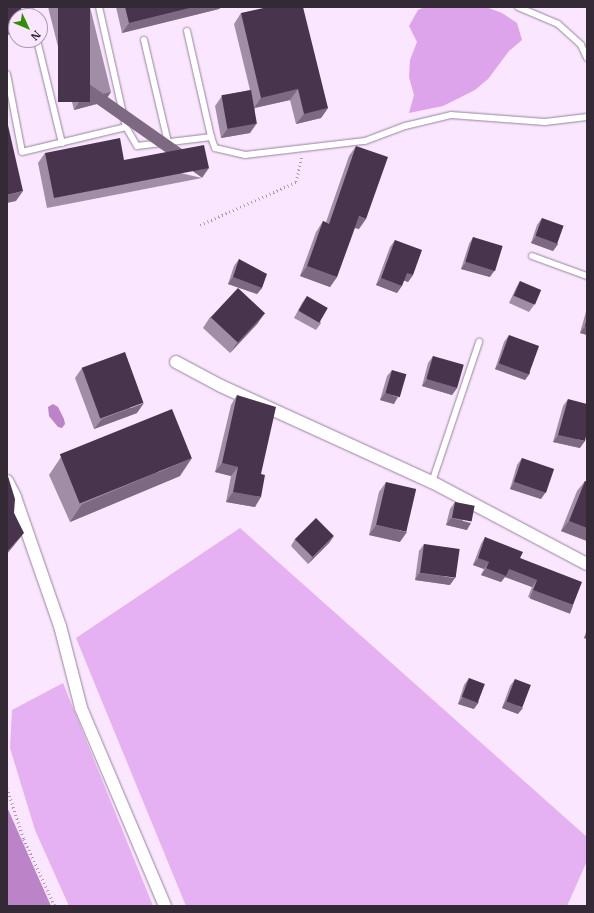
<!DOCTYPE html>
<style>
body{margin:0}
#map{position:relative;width:594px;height:913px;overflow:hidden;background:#fae7ff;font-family:"IBM Plex Serif",serif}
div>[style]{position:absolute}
.green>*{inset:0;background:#e5b1f2}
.forest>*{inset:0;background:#dda4ec}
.water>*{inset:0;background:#bb84c9}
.path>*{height:2.5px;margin-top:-1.25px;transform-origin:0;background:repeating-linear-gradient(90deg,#a899ac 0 1px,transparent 0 4px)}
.roads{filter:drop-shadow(0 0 1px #97829d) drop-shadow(0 0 1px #97829d)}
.lane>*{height:6px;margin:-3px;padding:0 3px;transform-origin:3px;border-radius:3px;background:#fff}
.street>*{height:12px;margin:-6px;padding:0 6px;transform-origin:6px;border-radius:6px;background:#fff}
.wall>*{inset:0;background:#a18ea6}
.shaded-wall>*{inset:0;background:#7d6a82;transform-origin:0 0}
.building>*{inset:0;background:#48354d;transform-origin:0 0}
span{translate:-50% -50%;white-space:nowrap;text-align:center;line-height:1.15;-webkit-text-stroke:4px #fae7ff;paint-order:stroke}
.frame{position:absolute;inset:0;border:8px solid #332a35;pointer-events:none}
.north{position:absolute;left:8px;top:8px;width:40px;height:40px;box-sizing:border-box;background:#fae7ff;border:1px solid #aa9bae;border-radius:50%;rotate:134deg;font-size:11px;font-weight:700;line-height:16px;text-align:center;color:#332a35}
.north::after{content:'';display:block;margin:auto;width:14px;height:18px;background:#318f03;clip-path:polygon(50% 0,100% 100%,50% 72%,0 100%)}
</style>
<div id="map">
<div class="green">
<i style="clip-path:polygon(240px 528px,587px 837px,587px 861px,567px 906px,186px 906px,76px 638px)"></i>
<i style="clip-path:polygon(63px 683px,153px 906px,69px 906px,35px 830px,10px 748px,12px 710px)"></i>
</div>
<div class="forest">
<i style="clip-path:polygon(425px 7px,486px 7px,502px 13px,517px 23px,522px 40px,509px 51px,488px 79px,475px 90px,443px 106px,409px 113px,414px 95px,409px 77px,410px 60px,417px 42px,409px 26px,418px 10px)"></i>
</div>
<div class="water">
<i style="clip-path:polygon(53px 404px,58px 407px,64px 419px,65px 424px,62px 428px,58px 427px,49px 416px,48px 407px)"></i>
<i style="clip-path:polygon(7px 807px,51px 906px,7px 906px)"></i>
</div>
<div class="path">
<i style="left:200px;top:225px;width:105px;rotate:-24.1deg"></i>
<i style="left:296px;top:182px;width:25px;rotate:-78deg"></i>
<i style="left:7px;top:788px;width:54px;rotate:71.6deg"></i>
<i style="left:24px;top:839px;width:74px;rotate:65.2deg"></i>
</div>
<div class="roads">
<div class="lane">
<i style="left:29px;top:7px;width:9px;rotate:77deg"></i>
<i style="left:99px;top:7px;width:123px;rotate:77.3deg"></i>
<i style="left:518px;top:7px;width:43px;rotate:23deg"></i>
<i style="left:558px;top:24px;width:31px;rotate:42deg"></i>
<i style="left:581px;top:45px;width:14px;rotate:65deg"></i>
<i style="left:187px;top:31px;width:109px;rotate:77.2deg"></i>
<i style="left:37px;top:40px;width:106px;rotate:76.4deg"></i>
<i style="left:144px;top:40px;width:105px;rotate:76.8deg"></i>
<i style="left:7px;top:74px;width:79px;rotate:79.1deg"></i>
<i style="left:22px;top:152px;width:107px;rotate:-13.5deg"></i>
<i style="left:126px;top:127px;width:22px;rotate:60deg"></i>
<i style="left:137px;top:146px;width:75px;rotate:-6.9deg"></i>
<i style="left:211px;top:137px;width:12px;rotate:70deg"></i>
<i style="left:215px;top:148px;width:31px;rotate:13deg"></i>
<i style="left:245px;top:155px;width:121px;rotate:-6.7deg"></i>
<i style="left:365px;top:141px;width:43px;rotate:-20.6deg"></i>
<i style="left:405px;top:126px;width:47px;rotate:-13.4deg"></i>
<i style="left:451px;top:115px;width:94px;rotate:4.3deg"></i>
<i style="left:545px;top:122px;width:42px;rotate:-6.8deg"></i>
<i style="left:532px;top:256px;width:59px;rotate:20deg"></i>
<i style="left:432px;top:482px;width:148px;rotate:-71.4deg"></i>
</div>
<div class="street">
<i style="left:176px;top:362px;width:51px;rotate:28.1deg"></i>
<i style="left:221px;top:386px;width:232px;rotate:24.5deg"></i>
<i style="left:432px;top:482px;width:175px;rotate:27.9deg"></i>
<i style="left:7px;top:481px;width:18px;rotate:63deg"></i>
<i style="left:15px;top:497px;width:137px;rotate:70.8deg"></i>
<i style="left:60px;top:626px;width:85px;rotate:75.6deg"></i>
<i style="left:81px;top:708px;width:215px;rotate:67deg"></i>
</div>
</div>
<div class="wall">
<i style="clip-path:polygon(48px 7px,90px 7px,111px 92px,104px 102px,74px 110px)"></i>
<i style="clip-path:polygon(116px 7px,221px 7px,219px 9px,122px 33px)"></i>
<i style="clip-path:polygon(241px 13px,328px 108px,321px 118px,296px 124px,290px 100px,255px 108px,250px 133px,221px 138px,215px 106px,222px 96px,250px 90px,234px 24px)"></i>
<i style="clip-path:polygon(356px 146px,359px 229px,355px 228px,337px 277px,330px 287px,300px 276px,316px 232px,323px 221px,326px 222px,349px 156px)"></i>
<i style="clip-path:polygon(45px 153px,124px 160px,202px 178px,47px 208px,38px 163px)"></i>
<i style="clip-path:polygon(542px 218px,558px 244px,553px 251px,531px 243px,537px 225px)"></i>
<i style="clip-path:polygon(473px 237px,490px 277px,461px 269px,469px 244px)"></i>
<i style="clip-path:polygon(395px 240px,413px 275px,408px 282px,404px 280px,397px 293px,376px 285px,390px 247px)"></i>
<i style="clip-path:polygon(239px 259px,262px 288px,257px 294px,228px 284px,234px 266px)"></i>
<i style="clip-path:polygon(520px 281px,534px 305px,529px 312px,509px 303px,516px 288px)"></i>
<i style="clip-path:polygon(307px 296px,321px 323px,316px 330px,294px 318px,302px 303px)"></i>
<i style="clip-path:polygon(587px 308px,587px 335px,580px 333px)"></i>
<i style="clip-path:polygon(210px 317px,258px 323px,230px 353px,203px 328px)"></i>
<i style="clip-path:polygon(509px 335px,530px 373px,525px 380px,495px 369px,504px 342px)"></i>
<i style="clip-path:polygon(433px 356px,457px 388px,452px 395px,422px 386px,428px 363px)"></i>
<i style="clip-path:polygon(82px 368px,137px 413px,94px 429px,75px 378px)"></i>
<i style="clip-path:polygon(392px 370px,394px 404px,380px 400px,387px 376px)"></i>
<i style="clip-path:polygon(237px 395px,261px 474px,255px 507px,226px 502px,231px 476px,215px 472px,231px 405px)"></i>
<i style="clip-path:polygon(568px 399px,580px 448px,553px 442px,563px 406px)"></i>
<i style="clip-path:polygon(61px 457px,180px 476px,70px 522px,49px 475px)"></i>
<i style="clip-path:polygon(522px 458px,541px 499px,510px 489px,517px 465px)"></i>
<i style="clip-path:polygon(585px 481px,587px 482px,587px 541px,561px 531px,577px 491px)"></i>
<i style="clip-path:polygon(386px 482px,400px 542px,369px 535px,379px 492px)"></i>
<i style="clip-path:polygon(455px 502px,467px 530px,446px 525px,450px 509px)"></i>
<i style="clip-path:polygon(334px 536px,329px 543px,308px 564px,291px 546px,295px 539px)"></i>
<i style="clip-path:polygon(485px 537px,520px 558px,573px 605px,568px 612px,528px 597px,532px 587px,505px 577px,501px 582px,481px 575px,484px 569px,473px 565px,481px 544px)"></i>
<i style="clip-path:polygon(424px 544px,450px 585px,415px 580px,419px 551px)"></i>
<i style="clip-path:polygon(587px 629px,587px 639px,584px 638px)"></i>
<i style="clip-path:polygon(469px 678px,474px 709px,458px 704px,464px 685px)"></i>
<i style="clip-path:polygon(515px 679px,518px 714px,502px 708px,510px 686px)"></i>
</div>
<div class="shaded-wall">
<i style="clip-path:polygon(194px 7px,221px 7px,219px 9px,122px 33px,129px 23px)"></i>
<i style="clip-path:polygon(16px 25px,16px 33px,7px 35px,7px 27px)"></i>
<i style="clip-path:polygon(298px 89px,290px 100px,254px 108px,261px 98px)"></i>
<i style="clip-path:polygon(111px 92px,104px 102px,74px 110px,81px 99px)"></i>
<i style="clip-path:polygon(328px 108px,321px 118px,296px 124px,304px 114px)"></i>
<i style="clip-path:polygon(257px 123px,250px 133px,221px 138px,228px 128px)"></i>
<i style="left:209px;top:168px;width:12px;height:158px;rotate:125deg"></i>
<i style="clip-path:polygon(23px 191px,16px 201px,7px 203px,7px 195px)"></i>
<i style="clip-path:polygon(359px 216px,366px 219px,359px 229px,352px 227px)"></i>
<i style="clip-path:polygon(536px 236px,558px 244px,553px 251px,531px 243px)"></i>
<i style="clip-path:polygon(466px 262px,495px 270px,490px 277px,461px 269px)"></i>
<i style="clip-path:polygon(307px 266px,337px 277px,330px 287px,300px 276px)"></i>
<i style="clip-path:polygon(407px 273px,413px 275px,408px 282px,402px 280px)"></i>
<i style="clip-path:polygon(233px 277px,262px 288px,257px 294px,228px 284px)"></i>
<i style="clip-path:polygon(381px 278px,402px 286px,397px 293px,376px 285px)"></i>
<i style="clip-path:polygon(265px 313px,258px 323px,230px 353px,237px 343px)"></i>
<i style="clip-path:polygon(585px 326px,587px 326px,587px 335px,580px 333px)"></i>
<i style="clip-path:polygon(499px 363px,530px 373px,525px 380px,495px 369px)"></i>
<i style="clip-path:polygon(427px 379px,457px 388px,452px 395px,422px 386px)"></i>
<i style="clip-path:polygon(385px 393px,398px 397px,394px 404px,380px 400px)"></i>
<i style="clip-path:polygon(144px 403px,137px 413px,94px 429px,102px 419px)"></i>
<i style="clip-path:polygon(558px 435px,585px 441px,580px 448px,553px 442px)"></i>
<i style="clip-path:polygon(192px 458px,180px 476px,70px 522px,82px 504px)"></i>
<i style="clip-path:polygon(222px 463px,238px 467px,231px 476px,215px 472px)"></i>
<i style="clip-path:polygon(514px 482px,546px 492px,541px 499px,510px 489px)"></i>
<i style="clip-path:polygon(233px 492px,261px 497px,255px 507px,226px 502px)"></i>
<i style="clip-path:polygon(451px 518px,471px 523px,467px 530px,446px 525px)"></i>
<i style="clip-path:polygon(569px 521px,587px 528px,587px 541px,561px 531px)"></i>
<i style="clip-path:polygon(376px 525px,407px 532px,400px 542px,369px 535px)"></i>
<i style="clip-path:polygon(24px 533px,16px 543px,7px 554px,7px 552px)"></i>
<i style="clip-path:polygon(334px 536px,329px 543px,308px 564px,313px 557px)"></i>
<i style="clip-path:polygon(478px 558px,489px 562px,484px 569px,473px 565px)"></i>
<i style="clip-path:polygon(486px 568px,509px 569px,537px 580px,532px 587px,505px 577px,501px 582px,481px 575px)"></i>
<i style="clip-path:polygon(419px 573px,455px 578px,450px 585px,415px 580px)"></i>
<i style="left:533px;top:590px;width:43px;height:9px;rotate:21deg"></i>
<i style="clip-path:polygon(587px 633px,587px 639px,584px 638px)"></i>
<i style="clip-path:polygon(463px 697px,479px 702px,474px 709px,458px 704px)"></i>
<i style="clip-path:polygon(506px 701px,523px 708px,518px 714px,502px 708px)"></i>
</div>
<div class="building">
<i style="clip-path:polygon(7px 7px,21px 7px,23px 16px,16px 16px,16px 25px,7px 27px)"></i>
<i style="left:58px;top:7px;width:32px;height:95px"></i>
<i style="clip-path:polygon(125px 7px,194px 7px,129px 23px)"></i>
<i style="clip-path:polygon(268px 7px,303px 7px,328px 108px,304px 114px,298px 89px,261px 98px,241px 13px)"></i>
<i style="left:251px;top:90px;width:34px;height:30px;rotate:80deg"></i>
<i style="clip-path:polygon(7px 121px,23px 191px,7px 195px)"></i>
<i style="clip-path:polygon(120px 138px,124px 160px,204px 145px,209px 168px,54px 198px,45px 153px)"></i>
<i style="clip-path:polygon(356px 146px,388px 157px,366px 219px,359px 216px,337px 277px,307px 266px,323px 221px,329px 224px)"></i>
<i style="left:542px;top:218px;width:23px;height:19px;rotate:20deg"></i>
<i style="left:473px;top:237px;width:31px;height:26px;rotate:17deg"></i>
<i style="clip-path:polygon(395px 240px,422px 250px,413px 275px,407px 273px,402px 286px,381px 278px)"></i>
<i style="clip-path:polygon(239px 259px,267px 274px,262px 288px,233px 277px)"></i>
<i style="left:520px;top:281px;width:23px;height:16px;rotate:23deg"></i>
<i style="left:238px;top:288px;width:37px;height:40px;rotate:43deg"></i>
<i style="left:307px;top:296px;width:24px;height:17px;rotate:30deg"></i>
<i style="clip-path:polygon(587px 318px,587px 326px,585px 326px)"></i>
<i style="left:509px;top:335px;width:32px;height:30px;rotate:20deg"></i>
<i style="left:125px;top:352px;width:54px;height:46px;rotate:70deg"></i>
<i style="left:433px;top:356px;width:32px;height:24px;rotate:16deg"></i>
<i style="left:392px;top:370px;width:15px;height:24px;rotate:16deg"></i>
<i style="clip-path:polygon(237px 395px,276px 407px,261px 474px,265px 475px,261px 497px,233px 492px,238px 467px,222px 463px)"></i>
<i style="clip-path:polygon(568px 399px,587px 404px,587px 432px,585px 441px,558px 435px)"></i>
<i style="left:172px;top:409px;width:53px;height:121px;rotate:68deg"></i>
<i style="left:522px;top:458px;width:34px;height:25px;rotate:19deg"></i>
<i style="clip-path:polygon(7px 473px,15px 499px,14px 513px,24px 533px,7px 552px)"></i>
<i style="clip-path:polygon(585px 481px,587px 482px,587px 528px,569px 521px)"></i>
<i style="left:386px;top:482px;width:31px;height:44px;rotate:13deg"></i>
<i style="left:455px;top:502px;width:20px;height:16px;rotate:11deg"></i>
<i style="left:316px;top:518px;width:25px;height:30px;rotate:45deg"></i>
<i style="clip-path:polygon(485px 537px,523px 552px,520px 558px,582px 582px,573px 605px,533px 590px,537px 580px,509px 569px,506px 576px,486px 568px,489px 562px,478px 558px)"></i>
<i style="left:424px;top:544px;width:36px;height:29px;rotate:8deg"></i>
<i style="left:469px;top:678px;width:17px;height:20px;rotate:21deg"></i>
<i style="left:515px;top:679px;width:17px;height:24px;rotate:21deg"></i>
</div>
<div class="frame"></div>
<div class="north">N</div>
</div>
